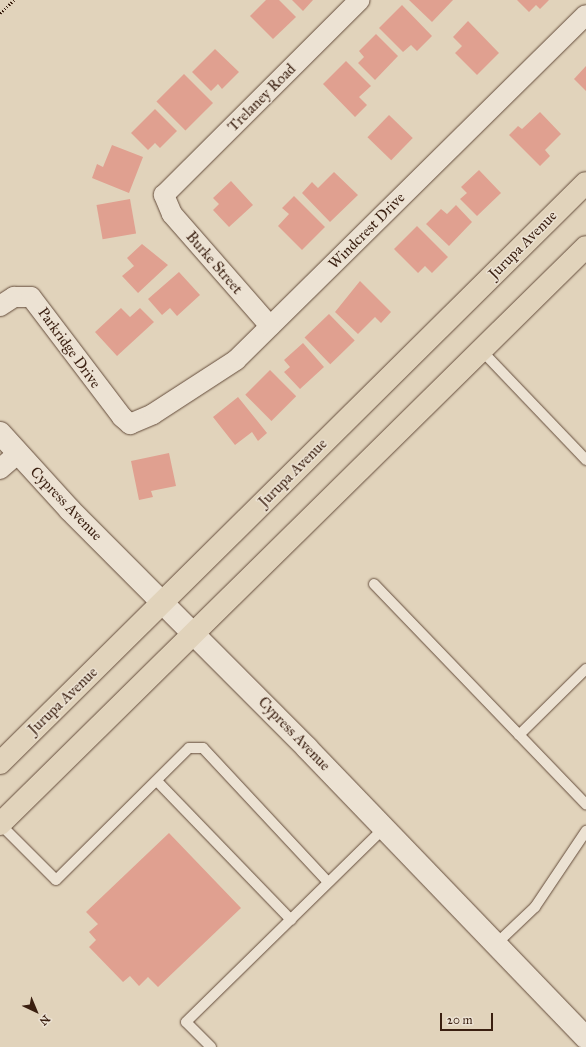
<!DOCTYPE html>
<style>
body{margin:0}
#map{position:relative;width:586px;height:1047px;overflow:hidden;background:#e1d3bb;font-family:"IM FELL Great Primer",serif}
div>[style]{position:absolute}
.building>*{inset:0;background:#e0a090;transform-origin:0 0}
.path>*{height:2.5px;margin-top:-1.25px;transform-origin:0;background:repeating-linear-gradient(90deg,#3a1f10 0 1px,transparent 0 3px)}
.roads{filter:drop-shadow(0 0 1px #644c3b) drop-shadow(0 0 1px #644c3b)}
.service>*{height:10px;margin:-5px;padding:0 5px;transform-origin:5px;border-radius:5px;background:#ece2d3}
.minor>*{height:20px;margin:-10px;padding:0 10px;transform-origin:10px;border-radius:10px;background:#ece2d3}
.tertiary>*{height:22px;margin:-11px;padding:0 11px;transform-origin:11px;border-radius:11px;background:#ece2d3}
.primary>*{height:22px;margin:-11px;padding:0 11px;transform-origin:11px;border-radius:11px;background:#e1d3bb}
span{translate:-50% -50%;white-space:nowrap;text-align:center;line-height:1.15;-webkit-text-stroke:3px #ece2d3;paint-order:stroke}
.street-label{font-size:15px;color:#3a1f10}
.north{position:absolute;left:16px;top:991px;width:40px;height:40px;-webkit-text-stroke:3px #ece2d3;paint-order:stroke;rotate:136deg;font-size:11px;font-weight:700;line-height:16px;text-align:center;color:#3a1f10}
.north::after{content:'';display:block;margin:auto;width:14px;height:18px;background:#3a1f10;clip-path:polygon(50% 0,100% 100%,50% 72%,0 100%)}
.scale{position:absolute;left:440px;top:1013px;width:53px;height:18px;box-sizing:border-box;border:2px solid #3a1f10;border-top:0;padding-left:5px;font-size:12px;line-height:14px;white-space:nowrap;color:#3a1f10;-webkit-text-stroke:3px #ece2d3;paint-order:stroke}
</style>
<div id="map">
<div class="building">
<i style="clip-path:polygon(266px 0,279px 0,296px 17px,273px 39px,250px 16px)"></i>
<i style="clip-path:polygon(292px 0,313px 0,303px 11px)"></i>
<i style="clip-path:polygon(409px 0,453px 0,432px 22px)"></i>
<i style="clip-path:polygon(517px 0,549px 0,540px 9px,536px 5px,529px 12px)"></i>
<i style="clip-path:polygon(402px 5px,432px 36px,417px 51px,411px 45px,403px 52px,379px 28px)"></i>
<i style="clip-path:polygon(468px 21px,499px 53px,477px 75px,455px 53px,462px 46px,453px 37px)"></i>
<i style="clip-path:polygon(376px 34px,398px 56px,375px 80px,358px 63px,364px 57px,359px 51px)"></i>
<i style="clip-path:polygon(215px 49px,239px 72px,222px 89px,218px 84px,211px 91px,192px 72px)"></i>
<i style="clip-path:polygon(346px 61px,371px 86px,359px 97px,367px 105px,355px 117px,323px 84px)"></i>
<i style="clip-path:polygon(586px 66px,586px 91px,574px 79px)"></i>
<i style="left:184px;top:74px;width:41px;height:39px;rotate:45deg"></i>
<i style="clip-path:polygon(155px 109px,177px 131px,160px 148px,155px 143px,148px 150px,131px 133px)"></i>
<i style="clip-path:polygon(540px 112px,561px 134px,545px 150px,550px 156px,540px 166px,509px 135px,518px 126px,522px 129px)"></i>
<i style="left:389px;top:115px;width:33px;height:31px;rotate:44deg"></i>
<i style="clip-path:polygon(112px 145px,143px 157px,129px 193px,92px 178px,97px 164px,103px 167px)"></i>
<i style="clip-path:polygon(479px 170px,501px 193px,477px 216px,460px 199px,467px 193px,461px 187px)"></i>
<i style="clip-path:polygon(334px 172px,358px 195px,330px 222px,302px 193px,312px 182px,318px 188px)"></i>
<i style="clip-path:polygon(231px 181px,253px 205px,229px 227px,213px 210px,219px 204px,213px 198px)"></i>
<i style="clip-path:polygon(294px 196px,325px 227px,302px 250px,278px 226px,289px 214px,282px 208px)"></i>
<i style="left:130px;top:199px;width:35px;height:34px;rotate:80deg"></i>
<i style="clip-path:polygon(456px 205px,472px 222px,449px 246px,426px 224px,441px 209px,447px 214px)"></i>
<i style="clip-path:polygon(417px 226px,448px 257px,432px 273px,425px 266px,418px 273px,394px 249px)"></i>
<i style="clip-path:polygon(142px 244px,168px 265px,138px 293px,122px 276px,134px 266px,127px 258px)"></i>
<i style="clip-path:polygon(179px 272px,200px 295px,177px 316px,170px 308px,162px 315px,148px 299px)"></i>
<i style="clip-path:polygon(360px 281px,391px 312px,381px 323px,375px 317px,358px 334px,335px 312px)"></i>
<i style="clip-path:polygon(121px 308px,130px 317px,140px 308px,154px 322px,117px 356px,95px 332px)"></i>
<i style="left:329px;top:314px;width:37px;height:34px;rotate:46deg"></i>
<i style="clip-path:polygon(303px 343px,324px 367px,300px 389px,284px 372px,290px 367px,284px 360px)"></i>
<i style="left:270px;top:370px;width:37px;height:35px;rotate:45deg"></i>
<i style="clip-path:polygon(238px 397px,267px 433px,258px 441px,252px 432px,235px 445px,213px 417px)"></i>
<i style="clip-path:polygon(169px 453px,176px 486px,151px 491px,153px 497px,139px 500px,131px 461px)"></i>
<i style="clip-path:polygon(169px 833px,241px 908px,158px 987px,148px 977px,139px 986px,130px 976px,123px 982px,89px 947px,96px 940px,89px 932px,98px 924px,86px 912px)"></i>
</div>
<div class="path">
<i style="left:0;top:13px;width:19px;rotate:-43deg"></i>
</div>
<div class="roads">
<div class="service">
<i style="left:482px;top:351px;width:151px;rotate:46.3deg"></i>
<i style="left:374px;top:584px;width:306px;rotate:46.1deg"></i>
<i style="left:519px;top:735px;width:94px;rotate:-44.6deg"></i>
<i style="left:157px;top:781px;width:193px;rotate:46deg"></i>
<i style="left:0;top:824px;width:79px;rotate:45deg"></i>
<i style="left:56px;top:880px;width:187px;rotate:-44.8deg"></i>
<i style="left:189px;top:748px;width:14px"></i>
<i style="left:203px;top:748px;width:183px;rotate:47deg"></i>
<i style="left:496px;top:944px;width:54px;rotate:-43.5deg"></i>
<i style="left:535px;top:907px;width:92px;rotate:-56.1deg"></i>
<i style="left:211px;top:1047px;width:35px;rotate:-135deg"></i>
<i style="left:186px;top:1022px;width:277px;rotate:-44.4deg"></i>
</div>
<div class="minor">
<i style="left:0;top:306px;width:17px;rotate:-33deg"></i>
<i style="left:14px;top:297px;width:17px"></i>
<i style="left:31px;top:297px;width:151px;rotate:52.8deg"></i>
<i style="left:122px;top:417px;width:11px;rotate:41deg"></i>
<i style="left:130px;top:424px;width:25px;rotate:-23deg"></i>
<i style="left:153px;top:414px;width:99px;rotate:-33deg"></i>
<i style="left:236px;top:360px;width:491px;rotate:-44.6deg"></i>
<i style="left:270px;top:326px;width:149px;rotate:-131.2deg"></i>
<i style="left:172px;top:214px;width:21px;rotate:-113deg"></i>
<i style="left:164px;top:195px;width:276px;rotate:-44.9deg"></i>
<i style="left:0;top:469px;width:23px;rotate:-41deg"></i>
</div>
<div class="tertiary">
<i style="left:0;top:433px;width:104px;rotate:47.7deg"></i>
<i style="left:70px;top:510px;width:336px;rotate:45.1deg"></i>
<i style="left:307px;top:748px;width:402px;rotate:46.1deg"></i>
</div>
<div class="primary">
<i style="left:0;top:763px;width:824px;rotate:-44.71deg"></i>
<i style="left:0;top:824px;width:822px;rotate:-44.56deg"></i>
</div>
</div>
<div class="street-label">
<span style="left:262px;top:98px;rotate:-45deg">Trelaney Road</span>
<span style="left:367px;top:231px;rotate:-45deg">Windcrest Drive</span>
<span style="left:523px;top:245px;rotate:-45deg">Jurupa Avenue</span>
<span style="left:214px;top:263px;rotate:49deg">Burke Street</span>
<span style="left:69px;top:348px;rotate:54deg">Parkridge Drive</span>
<span style="left:293px;top:473px;rotate:-45deg">Jurupa Avenue</span>
<span style="left:66px;top:504px;rotate:46deg">Cypress Avenue</span>
<span style="left:63px;top:701px;rotate:-44deg">Jurupa Avenue</span>
<span style="left:294px;top:734px;rotate:46deg">Cypress Avenue</span>
</div>
<div class="north">N</div>
<div class="scale">20 m</div>
</div>
